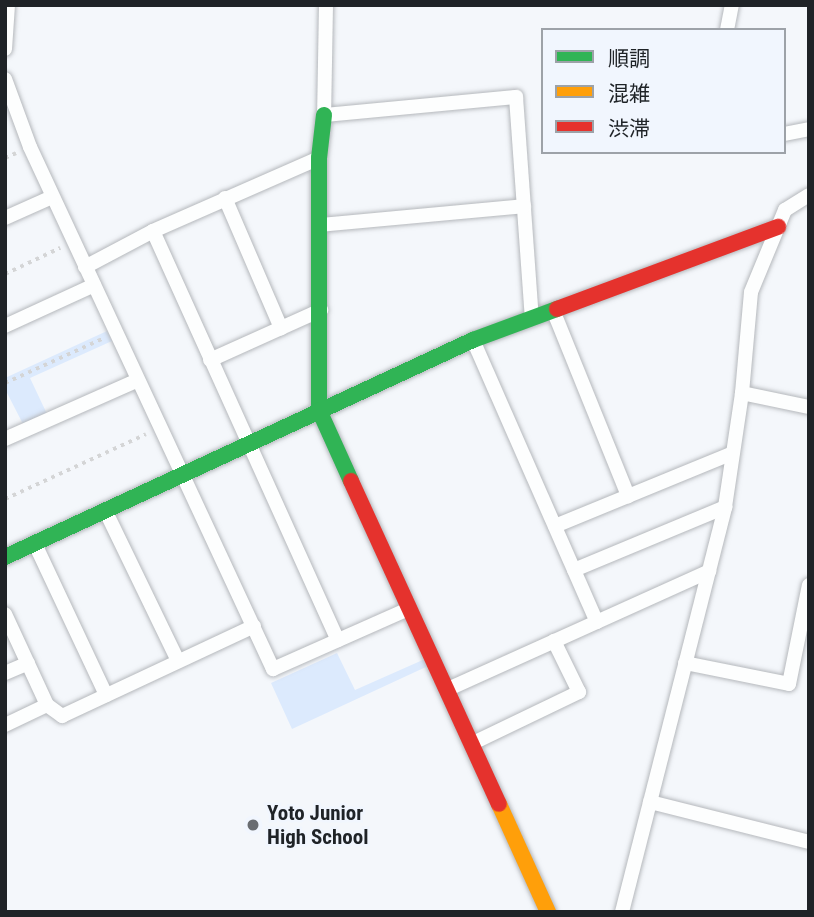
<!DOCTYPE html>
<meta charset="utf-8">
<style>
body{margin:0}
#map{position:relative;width:814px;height:917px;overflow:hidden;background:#f4f7fb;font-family:"Roboto Condensed","Noto Sans JP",sans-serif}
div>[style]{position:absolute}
.green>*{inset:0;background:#dceafd}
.path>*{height:3.5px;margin-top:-1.75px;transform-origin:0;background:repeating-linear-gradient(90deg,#d4d5d6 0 3.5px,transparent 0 8.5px)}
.roads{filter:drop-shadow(0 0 2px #b5b8bc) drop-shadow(0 0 2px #b5b8bc)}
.street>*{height:14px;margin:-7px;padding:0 7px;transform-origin:7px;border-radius:7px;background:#fdfefe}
.fast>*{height:16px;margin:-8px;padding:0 8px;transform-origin:8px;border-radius:8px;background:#30b455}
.slow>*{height:16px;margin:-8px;padding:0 8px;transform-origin:8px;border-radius:8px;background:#ff9f0a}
.jam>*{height:16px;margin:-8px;padding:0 8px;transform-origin:8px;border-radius:8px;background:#e5322d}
.dots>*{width:19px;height:19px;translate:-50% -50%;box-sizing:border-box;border:4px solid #f1f6fe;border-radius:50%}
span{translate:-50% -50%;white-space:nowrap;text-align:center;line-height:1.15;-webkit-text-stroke:5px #f1f6fe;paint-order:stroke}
.poi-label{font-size:21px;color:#1f2327;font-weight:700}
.left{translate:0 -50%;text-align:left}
.frame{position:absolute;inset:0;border:7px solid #1f2327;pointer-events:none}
.legend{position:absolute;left:541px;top:28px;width:245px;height:126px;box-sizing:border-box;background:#f1f6fe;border:2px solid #9da2a8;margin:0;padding:9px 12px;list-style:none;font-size:21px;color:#1f2327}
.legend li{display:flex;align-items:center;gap:14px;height:35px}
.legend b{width:35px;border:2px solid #9da2a8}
</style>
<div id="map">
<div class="green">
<i style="clip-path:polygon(107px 331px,112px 341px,30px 378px,47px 414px,23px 424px,5px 389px,5px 378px)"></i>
<i style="clip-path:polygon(337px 653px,355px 690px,425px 659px,428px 666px,292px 729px,271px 683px)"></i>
</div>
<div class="path">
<i style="left:5px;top:158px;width:12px;rotate:-24deg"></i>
<i style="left:5px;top:274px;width:61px;rotate:-25.3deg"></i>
<i style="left:5px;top:383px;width:107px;rotate:-24.4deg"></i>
<i style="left:5px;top:499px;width:155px;rotate:-24.7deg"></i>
</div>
<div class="roads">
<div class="street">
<i style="left:326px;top:5px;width:110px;rotate:91deg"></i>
<i style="left:324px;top:115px;width:193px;rotate:-5.4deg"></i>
<i style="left:516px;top:97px;width:222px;rotate:85.9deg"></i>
<i style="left:727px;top:30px;width:25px;rotate:-79deg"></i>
<i style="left:5px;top:49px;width:44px;rotate:-86.1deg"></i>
<i style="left:5px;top:79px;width:72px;rotate:69.8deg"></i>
<i style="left:30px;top:147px;width:576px;rotate:65.04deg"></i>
<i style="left:273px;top:669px;width:145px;rotate:-23.9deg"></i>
<i style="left:784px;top:134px;width:25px;rotate:-11deg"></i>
<i style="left:225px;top:198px;width:142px;rotate:66.7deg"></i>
<i style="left:5px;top:218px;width:51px;rotate:-24.1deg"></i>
<i style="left:320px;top:225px;width:205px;rotate:-5.3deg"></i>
<i style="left:153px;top:231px;width:449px;rotate:65.7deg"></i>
<i style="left:85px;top:267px;width:77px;rotate:-27.9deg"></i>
<i style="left:153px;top:231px;width:181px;rotate:-23.7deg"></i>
<i style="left:553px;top:310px;width:201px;rotate:68deg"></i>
<i style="left:5px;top:326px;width:98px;rotate:-24.7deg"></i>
<i style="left:473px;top:340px;width:308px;rotate:66.3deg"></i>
<i style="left:210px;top:360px;width:122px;rotate:-24.2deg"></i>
<i style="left:742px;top:393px;width:68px;rotate:11.8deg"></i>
<i style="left:5px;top:439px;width:145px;rotate:-23.9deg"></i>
<i style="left:106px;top:512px;width:165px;rotate:64.2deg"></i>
<i style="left:555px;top:526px;width:192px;rotate:-22.3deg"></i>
<i style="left:35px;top:544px;width:167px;rotate:64.8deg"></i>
<i style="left:574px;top:570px;width:164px;rotate:-22.6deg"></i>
<i style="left:5px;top:614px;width:100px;rotate:65.2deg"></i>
<i style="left:47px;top:705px;width:47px;rotate:154.5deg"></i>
<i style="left:685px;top:663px;width:106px;rotate:11.4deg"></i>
<i style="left:789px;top:684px;width:101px;rotate:-78.6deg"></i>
<i style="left:5px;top:673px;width:25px;rotate:-23deg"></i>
<i style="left:446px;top:690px;width:289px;rotate:-24.3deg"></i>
<i style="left:47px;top:705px;width:19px;rotate:36deg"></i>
<i style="left:62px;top:716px;width:212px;rotate:-25.1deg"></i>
<i style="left:471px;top:744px;width:120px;rotate:-25.7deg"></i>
<i style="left:579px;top:692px;width:57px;rotate:-116.1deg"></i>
<i style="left:650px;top:802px;width:164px;rotate:14.1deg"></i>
<i style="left:622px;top:912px;width:418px;rotate:-75.7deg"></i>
<i style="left:725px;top:507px;width:115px;rotate:-81.5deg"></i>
<i style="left:742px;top:393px;width:101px;rotate:-84.9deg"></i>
<i style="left:751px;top:292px;width:89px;rotate:-67.5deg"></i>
<i style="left:785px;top:210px;width:28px;rotate:-32deg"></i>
</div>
<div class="fast">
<i style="left:324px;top:115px;width:43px;rotate:96.6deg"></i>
<i style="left:319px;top:158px;width:252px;rotate:90deg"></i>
<i style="left:319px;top:410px;width:78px;rotate:65.7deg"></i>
<i style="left:5px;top:557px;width:516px;rotate:-24.88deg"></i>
<i style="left:473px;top:340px;width:90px;rotate:-20.3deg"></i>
</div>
<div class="slow">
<i style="left:499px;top:804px;width:119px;rotate:65.6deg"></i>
</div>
<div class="jam">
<i style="left:557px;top:309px;width:236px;rotate:-20.4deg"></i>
<i style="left:351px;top:481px;width:355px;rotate:65.4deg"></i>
</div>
</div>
<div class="dots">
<i style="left:253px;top:825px;background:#6a6d71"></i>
</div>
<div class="poi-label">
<span class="left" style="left:267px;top:825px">Yoto Junior<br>High School</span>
</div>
<div class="frame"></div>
<ul class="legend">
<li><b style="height:9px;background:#30b455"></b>順調</li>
<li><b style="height:9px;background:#ff9f0a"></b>混雑</li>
<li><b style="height:9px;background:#e5322d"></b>渋滞</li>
</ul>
</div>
